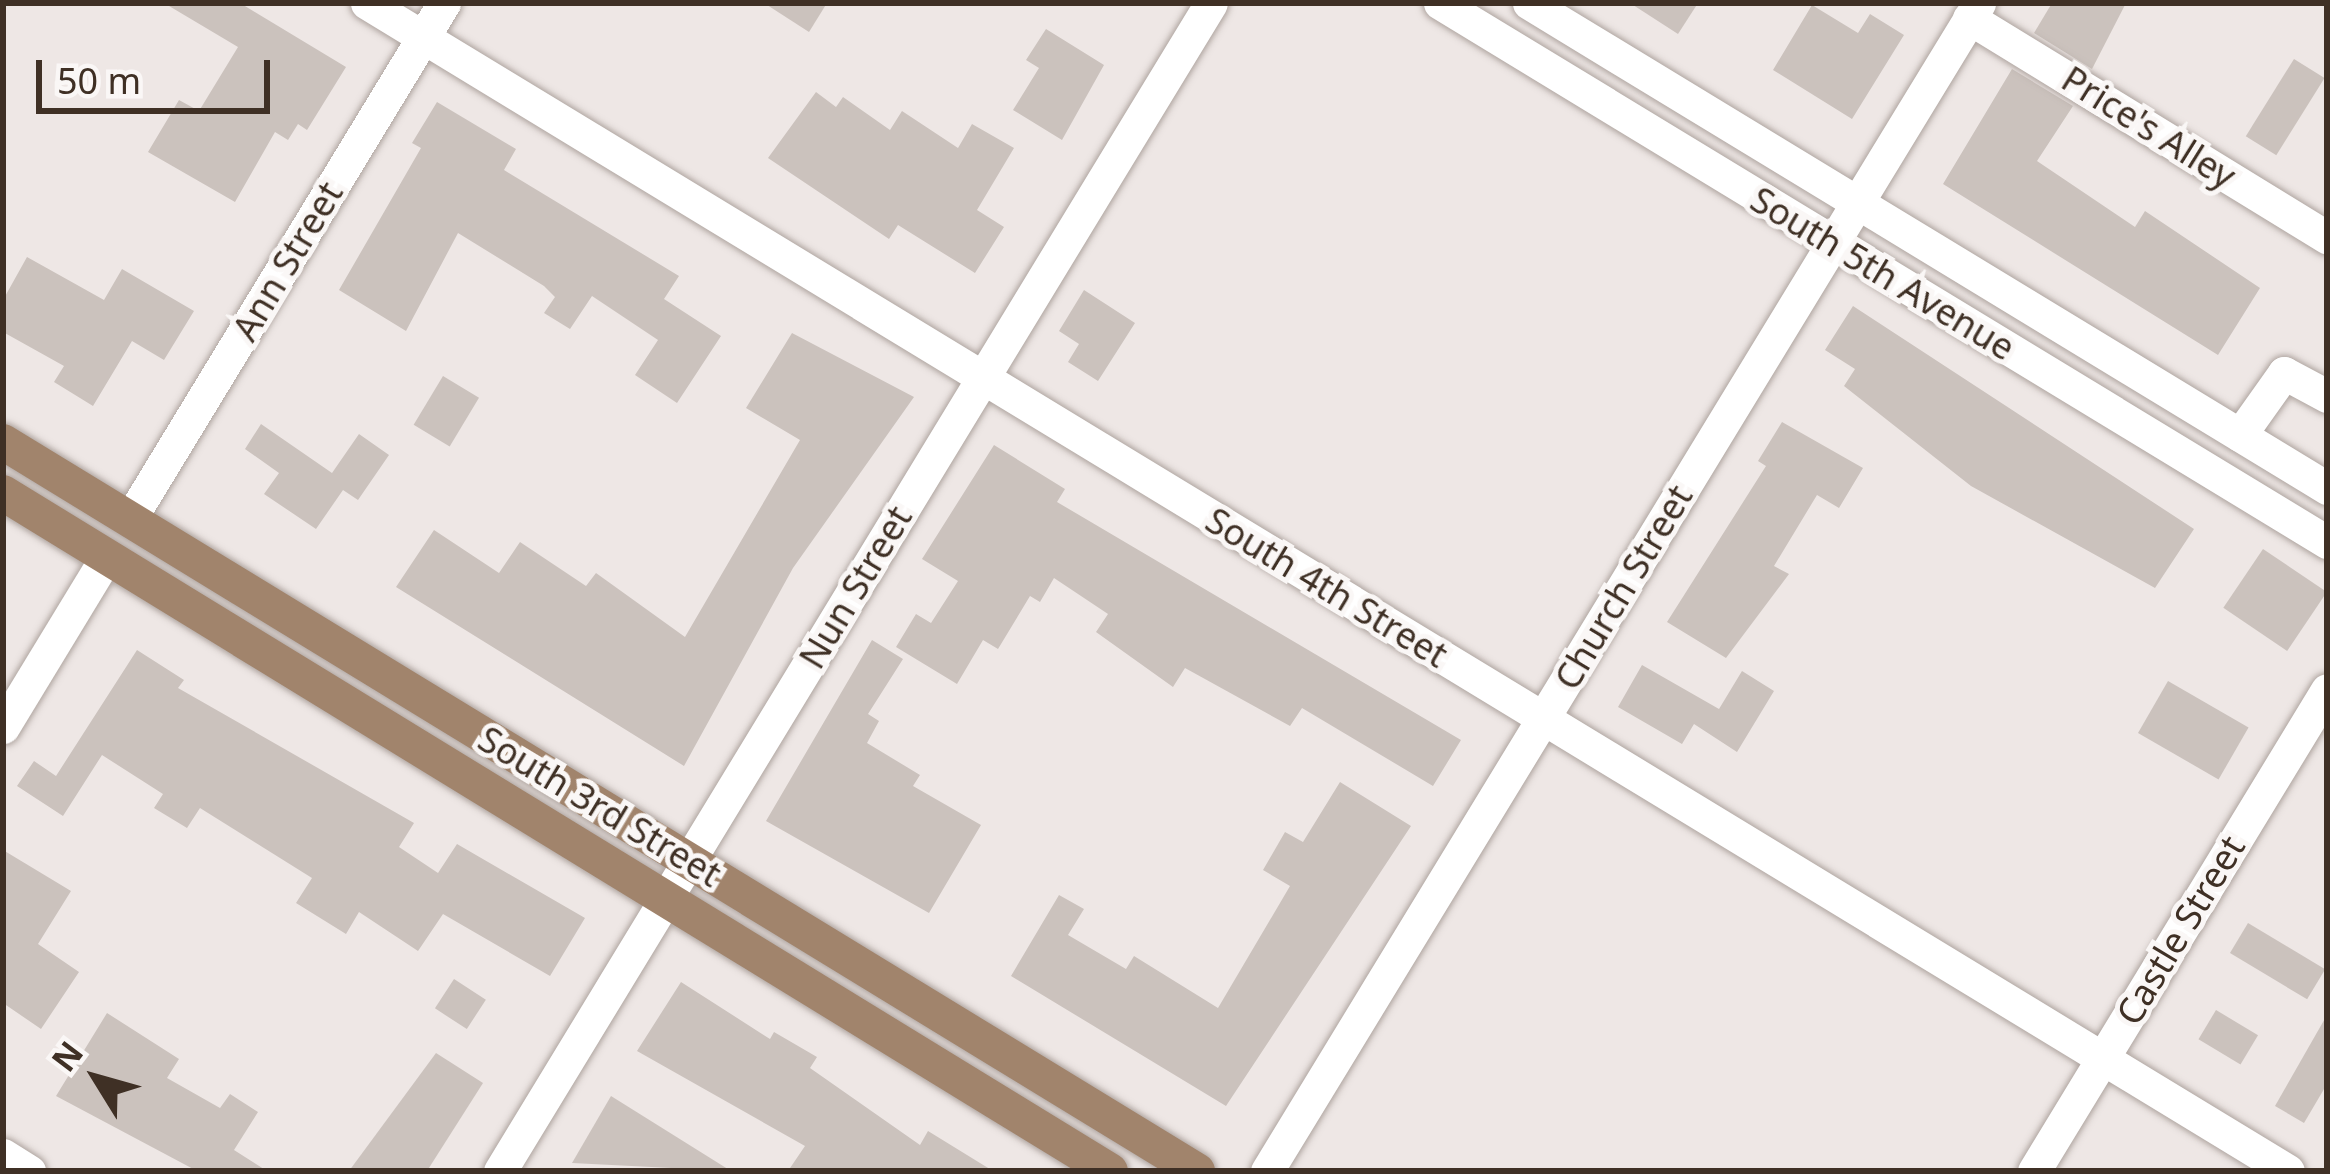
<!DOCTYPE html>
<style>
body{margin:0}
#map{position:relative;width:2330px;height:1174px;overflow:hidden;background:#eee7e5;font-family:"Noto Sans",sans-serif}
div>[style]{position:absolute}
.building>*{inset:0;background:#cbc2bd;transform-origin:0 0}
.roads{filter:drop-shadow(0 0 3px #afa5a0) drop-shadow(0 0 3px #afa5a0)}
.minor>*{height:33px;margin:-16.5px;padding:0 16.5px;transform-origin:16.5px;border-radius:16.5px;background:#fff}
.major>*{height:36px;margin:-18px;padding:0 18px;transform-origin:18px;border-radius:18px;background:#a1846c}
span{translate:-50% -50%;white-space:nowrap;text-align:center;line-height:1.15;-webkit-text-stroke:10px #faf7f6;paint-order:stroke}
.street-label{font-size:36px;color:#3f3025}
.frame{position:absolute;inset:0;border:6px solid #3f3025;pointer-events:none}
.north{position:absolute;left:36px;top:1018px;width:120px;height:120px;-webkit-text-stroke:9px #faf7f6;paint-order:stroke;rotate:307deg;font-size:33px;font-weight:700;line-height:48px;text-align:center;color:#3f3025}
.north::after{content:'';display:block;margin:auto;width:42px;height:54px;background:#3f3025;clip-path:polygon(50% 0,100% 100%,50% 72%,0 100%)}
.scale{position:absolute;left:36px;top:60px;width:234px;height:54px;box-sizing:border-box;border:6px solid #3f3025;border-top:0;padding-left:15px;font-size:36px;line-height:42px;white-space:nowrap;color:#3f3025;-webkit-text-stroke:9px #faf7f6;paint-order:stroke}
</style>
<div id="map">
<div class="building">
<i style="clip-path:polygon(164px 3px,240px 3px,346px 67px,307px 130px,298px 124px,288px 140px,275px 132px,235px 202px,148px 152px,179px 100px,199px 111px,238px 47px)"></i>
<i style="clip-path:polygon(764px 3px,827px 3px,809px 32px)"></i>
<i style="clip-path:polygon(1630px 3px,1698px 3px,1678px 34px)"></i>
<i style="clip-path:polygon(2052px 3px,2126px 3px,2092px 69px,2034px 33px)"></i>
<i style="clip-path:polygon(1812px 5px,1858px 33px,1870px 14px,1904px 35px,1852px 119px,1773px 70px)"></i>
<i style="clip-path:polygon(1046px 29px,1104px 65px,1062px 140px,1013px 110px,1039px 68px,1026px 60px)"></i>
<i style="left:2294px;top:59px;width:36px;height:91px;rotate:32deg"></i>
<i style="clip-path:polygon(2012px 69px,2073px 106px,2037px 161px,2135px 227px,2145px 211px,2260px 288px,2218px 355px,1943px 184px)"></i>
<i style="clip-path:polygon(816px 92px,836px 107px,843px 97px,890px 130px,902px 111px,958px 148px,972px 124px,1014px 148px,977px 210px,1004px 227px,975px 273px,898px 225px,889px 239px,768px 158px)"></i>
<i style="clip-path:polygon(437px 102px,516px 149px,504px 170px,679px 276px,664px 299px,721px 336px,677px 403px,635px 375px,658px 340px,592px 296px,570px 329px,544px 313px,555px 297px,544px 286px,458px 233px,406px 331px,339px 290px,421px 148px,412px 143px)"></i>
<i style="clip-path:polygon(27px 257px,104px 300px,122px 269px,194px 311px,164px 360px,132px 341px,93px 406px,54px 382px,64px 366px,3px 332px,3px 300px)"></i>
<i style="clip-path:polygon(1084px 290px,1135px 323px,1098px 381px,1068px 362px,1079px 344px,1059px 331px)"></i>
<i style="clip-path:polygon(1853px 306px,2194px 529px,2155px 588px,1971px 486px,1844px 386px,1855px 369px,1825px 350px)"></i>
<i style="clip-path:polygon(792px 333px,914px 397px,793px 568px,684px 766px,396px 587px,434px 530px,499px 573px,520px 542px,586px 586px,596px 573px,685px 637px,800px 440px,746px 408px)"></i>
<i style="left:443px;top:376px;width:42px;height:57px;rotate:31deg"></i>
<i style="clip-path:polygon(1782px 422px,1863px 468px,1839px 508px,1817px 495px,1774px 566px,1789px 574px,1726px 658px,1667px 622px,1766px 466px,1758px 461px)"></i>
<i style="clip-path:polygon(261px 424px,332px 473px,359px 434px,389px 455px,358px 500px,343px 490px,316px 529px,264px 494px,279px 473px,245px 449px)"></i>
<i style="clip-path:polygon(994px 445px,1065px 489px,1057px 502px,1461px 740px,1433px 786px,1302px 708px,1290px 726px,1185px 668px,1173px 687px,1096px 632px,1108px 614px,1054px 578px,1040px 602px,1030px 596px,998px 649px,983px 640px,957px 684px,896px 647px,916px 614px,931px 623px,958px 581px,922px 559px)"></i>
<i style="left:2263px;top:549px;width:77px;height:71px;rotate:34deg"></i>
<i style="clip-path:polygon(872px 640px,903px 659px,868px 714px,879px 721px,867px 743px,920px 775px,913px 786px,981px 825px,929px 913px,766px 821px)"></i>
<i style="clip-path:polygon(137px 650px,184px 680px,178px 688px,414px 823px,399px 847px,438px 873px,457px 844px,585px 918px,550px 976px,443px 914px,418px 951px,359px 912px,346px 934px,296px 903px,312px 878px,200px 808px,187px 828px,154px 808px,163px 794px,102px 755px,63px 816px,17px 786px,34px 761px,56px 776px)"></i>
<i style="clip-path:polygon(1642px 665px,1719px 709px,1742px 671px,1774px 691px,1737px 752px,1694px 724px,1682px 744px,1618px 707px)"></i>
<i style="left:2168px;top:681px;width:93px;height:60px;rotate:30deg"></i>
<i style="clip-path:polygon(1340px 782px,1411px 826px,1226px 1106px,1011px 976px,1059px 895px,1084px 909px,1068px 935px,1126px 969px,1134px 956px,1218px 1008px,1290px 886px,1263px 870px,1285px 832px,1303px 842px)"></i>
<i style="clip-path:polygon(3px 850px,71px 891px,38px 944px,79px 972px,41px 1029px,3px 1003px)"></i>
<i style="left:2248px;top:923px;width:90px;height:35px;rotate:31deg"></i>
<i style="left:454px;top:979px;width:38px;height:35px;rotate:33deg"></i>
<i style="clip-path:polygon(681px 982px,770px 1039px,774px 1032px,817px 1057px,810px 1068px,920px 1145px,928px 1131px,993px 1171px,788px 1171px,805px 1146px,637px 1051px)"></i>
<i style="left:2216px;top:1010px;width:49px;height:34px;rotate:31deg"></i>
<i style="clip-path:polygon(107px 1013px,179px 1059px,167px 1078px,220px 1108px,230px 1094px,258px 1112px,234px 1150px,267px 1171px,197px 1171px,56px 1096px)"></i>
<i style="clip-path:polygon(2327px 1015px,2327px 1084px,2304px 1123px,2275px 1106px)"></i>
<i style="clip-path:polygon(436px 1053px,483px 1083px,427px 1171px,349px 1171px)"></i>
<i style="clip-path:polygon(611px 1096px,731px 1171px,572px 1163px)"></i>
</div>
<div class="roads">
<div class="minor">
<i style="left:367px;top:3px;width:2248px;rotate:31.3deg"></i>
<i style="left:1440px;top:3px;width:1038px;rotate:31.29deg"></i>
<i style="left:1529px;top:3px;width:934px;rotate:31.29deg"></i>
<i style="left:1969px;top:18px;width:420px;rotate:31.5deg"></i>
<i style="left:2240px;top:435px;width:76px;rotate:-54.6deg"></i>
<i style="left:2284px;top:373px;width:49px;rotate:28.1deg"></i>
<i style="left:130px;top:519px;width:604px;rotate:-58.68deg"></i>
<i style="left:3px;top:727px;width:200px;rotate:-58.7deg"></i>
<i style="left:3px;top:1155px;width:31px;rotate:32deg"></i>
<i style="left:500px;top:1171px;width:1367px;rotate:-58.67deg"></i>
<i style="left:1267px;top:1171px;width:1368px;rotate:-58.63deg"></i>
<i style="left:2034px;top:1171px;width:563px;rotate:-58.65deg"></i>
</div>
<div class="major">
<i style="left:3px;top:442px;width:1399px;rotate:31.41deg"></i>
<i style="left:3px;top:493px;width:1298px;rotate:31.49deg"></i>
</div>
</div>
<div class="street-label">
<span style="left:2149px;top:127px;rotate:32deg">Price's Alley</span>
<span style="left:287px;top:261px;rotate:-59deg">Ann Street</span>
<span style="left:1883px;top:273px;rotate:31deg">South 5th Avenue</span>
<span style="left:855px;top:587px;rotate:-59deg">Nun Street</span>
<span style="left:1327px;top:587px;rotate:31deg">South 4th Street</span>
<span style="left:1623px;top:587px;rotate:-59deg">Church Street</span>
<span style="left:600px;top:806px;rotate:31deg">South 3rd Street</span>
<span style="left:2180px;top:930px;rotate:-59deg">Castle Street</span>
</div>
<div class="frame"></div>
<div class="north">N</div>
<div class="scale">50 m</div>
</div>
